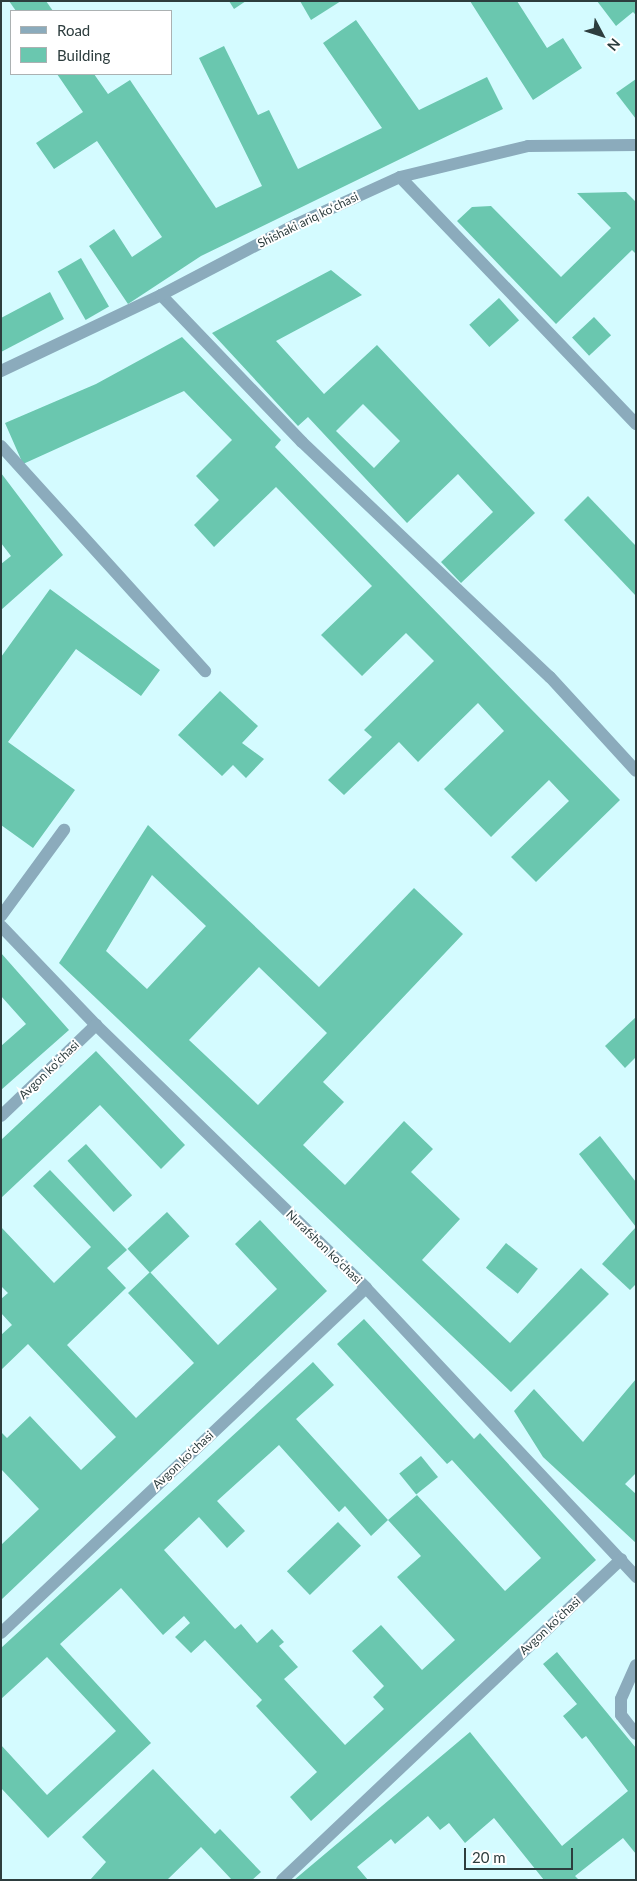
<!DOCTYPE html>
<meta charset="utf-8">
<style>
body{margin:0}
#map{position:relative;width:637px;height:1881px;overflow:hidden;background:#d4fbff;font-family:Lato,sans-serif}
div>[style]{position:absolute}
.building>*{inset:0;background:#6ac7af;transform-origin:0 0}
.service>*{height:12px;margin:-6px;padding:0 6px;transform-origin:6px;border-radius:6px;background:#8babbc}
.minor>*{height:12px;margin:-6px;padding:0 6px;transform-origin:6px;border-radius:6px;background:#8babbc}
span{translate:-50% -50%;white-space:nowrap;text-align:center;line-height:1.15;-webkit-text-stroke:4px #fff;paint-order:stroke}
.street-label{font-size:12px;color:#2d3d3e}
.frame{position:absolute;inset:0;border:2px solid #2d3d3e;pointer-events:none}
.legend{position:absolute;left:10px;top:10px;width:162px;height:65px;box-sizing:border-box;background:#fff;border:1px solid #abb1b2;margin:0;padding:6px 9px;list-style:none;font-size:15px;color:#2d3d3e}
.legend li{display:flex;align-items:center;gap:10px;height:25px}
.legend b{width:25px;border:1px solid #abb1b2}
.north{position:absolute;left:577px;top:10px;width:50px;height:50px;-webkit-text-stroke:4px #fff;paint-order:stroke;rotate:130deg;font-size:14px;font-weight:700;line-height:20px;text-align:center;color:#2d3d3e}
.north::after{content:'';display:block;margin:auto;width:18px;height:22px;background:#2d3d3e;clip-path:polygon(50% 0,100% 100%,50% 72%,0 100%)}
.scale{position:absolute;left:464px;top:1848px;width:109px;height:22px;box-sizing:border-box;border:2px solid #2d3d3e;border-top:0;padding-left:6px;font-size:15px;line-height:18px;white-space:nowrap;color:#2d3d3e;-webkit-text-stroke:4px #fff;paint-order:stroke}
</style>
<div id="map">
<div class="building">
<i style="clip-path:polygon(9px 1px,46px 1px,53px 11px,16px 11px)"></i>
<i style="clip-path:polygon(229px 1px,246px 1px,234px 9px)"></i>
<i style="clip-path:polygon(300px 1px,341px 1px,311px 20px)"></i>
<i style="clip-path:polygon(470px 1px,517px 1px,547px 48px,563px 38px,582px 68px,533px 100px)"></i>
<i style="clip-path:polygon(597px 1px,636px 1px,636px 15px,633px 12px,616px 26px)"></i>
<i style="clip-path:polygon(356px 20px,419px 110px,487px 77px,503px 109px,201px 256px,128px 304px,89px 246px,114px 229px,132px 257px,162px 237px,97px 141px,54px 169px,36px 143px,83px 112px,57px 74px,94px 74px,108px 94px,130px 80px,216px 208px,262px 186px,199px 58px,224px 46px,258px 115px,269px 110px,298px 169px,382px 128px,323px 43px)"></i>
<i style="clip-path:polygon(636px 79px,636px 119px,616px 93px)"></i>
<i style="clip-path:polygon(626px 192px,636px 202px,636px 254px,632px 250px,556px 324px,457px 221px,472px 207px,491px 206px,561px 277px,611px 228px,577px 193px)"></i>
<i style="left:81px;top:258px;width:56px;height:27px;rotate:60deg"></i>
<i style="clip-path:polygon(evenodd,331px 270px,362px 295px,276px 341px,324px 394px,377px 345px,535px 513px,461px 583px,441px 562px,493px 512px,458px 474px,407px 523px,308px 417px,298px 426px,212px 333px,331px 270px,363px 404px,400px 441px,374px 468px,336px 431px,363px 404px)"></i>
<i style="clip-path:polygon(50px 292px,64px 319px,1px 352px,1px 318px)"></i>
<i style="left:499px;top:298px;width:30px;height:40px;rotate:48deg"></i>
<i style="left:594px;top:317px;width:25px;height:30px;rotate:47deg"></i>
<i style="clip-path:polygon(182px 337px,281px 440px,275px 447px,620px 800px,536px 882px,511px 857px,569px 801px,549px 780px,491px 837px,444px 789px,504px 731px,478px 703px,418px 762px,399px 742px,344px 795px,328px 780px,372px 737px,364px 730px,434px 661px,406px 633px,362px 676px,321px 635px,372px 586px,276px 487px,214px 547px,194px 525px,219px 500px,196px 476px,232px 440px,184px 391px,23px 464px,5px 423px,96px 384px)"></i>
<i style="clip-path:polygon(1px 473px,63px 555px,1px 610px,1px 564px,11px 556px,1px 543px)"></i>
<i style="clip-path:polygon(588px 496px,636px 546px,636px 596px,564px 520px)"></i>
<i style="clip-path:polygon(50px 589px,160px 670px,141px 696px,76px 649px,8px 742px,75px 790px,33px 848px,1px 825px,1px 657px)"></i>
<i style="clip-path:polygon(220px 691px,258px 726px,242px 743px,264px 759px,246px 778px,233px 765px,222px 776px,178px 735px)"></i>
<i style="clip-path:polygon(evenodd,148px 825px,319px 987px,414px 888px,463px 934px,323px 1082px,344px 1102px,303px 1145px,345px 1185px,404px 1121px,433px 1149px,411px 1172px,460px 1219px,422px 1260px,510px 1343px,581px 1268px,609px 1294px,511px 1392px,59px 963px,148px 825px,152px 875px,206px 926px,147px 989px,106px 951px,152px 875px,148px 825px,259px 967px,327px 1033px,258px 1105px,189px 1040px,259px 967px)"></i>
<i style="clip-path:polygon(1px 953px,69px 1030px,1px 1090px,1px 1046px,26px 1024px,1px 996px)"></i>
<i style="clip-path:polygon(636px 1017px,636px 1057px,625px 1068px,605px 1046px)"></i>
<i style="clip-path:polygon(96px 1051px,185px 1145px,161px 1169px,100px 1105px,1px 1198px,1px 1140px)"></i>
<i style="clip-path:polygon(600px 1136px,636px 1182px,636px 1227px,579px 1154px)"></i>
<i style="left:86px;top:1144px;width:69px;height:25px;rotate:48deg"></i>
<i style="clip-path:polygon(50px 1170px,127px 1250px,107px 1268px,126px 1288px,67px 1345px,136px 1418px,194px 1363px,128px 1293px,150px 1272px,218px 1345px,277px 1289px,235px 1244px,260px 1220px,327px 1291px,1px 1600px,1px 1545px,39px 1509px,1px 1469px,1px 1432px,7px 1438px,30px 1416px,81px 1470px,116px 1437px,28px 1344px,1px 1370px,1px 1335px,12px 1325px,1px 1313px,1px 1299px,8px 1293px,1px 1286px,1px 1227px,54px 1283px,91px 1247px,33px 1186px)"></i>
<i style="left:167px;top:1212px;width:33px;height:54px;rotate:47deg"></i>
<i style="clip-path:polygon(636px 1227px,636px 1284px,630px 1290px,602px 1264px)"></i>
<i style="left:506px;top:1243px;width:41px;height:32px;rotate:39deg"></i>
<i style="clip-path:polygon(364px 1319px,474px 1439px,480px 1433px,596px 1560px,311px 1821px,290px 1797px,317px 1772px,256px 1706px,262px 1700px,205px 1640px,191px 1653px,175px 1637px,190px 1623px,184px 1616px,163px 1635px,121px 1588px,60px 1644px,151px 1743px,48px 1838px,1px 1788px,1px 1745px,47px 1795px,116px 1731px,47px 1657px,1px 1699px,1px 1648px,313px 1362px,334px 1385px,296px 1419px,388px 1520px,371px 1536px,345px 1506px,339px 1512px,279px 1445px,217px 1501px,245px 1531px,227px 1548px,199px 1517px,164px 1550px,235px 1629px,241px 1624px,257px 1643px,272px 1629px,284px 1642px,279px 1646px,298px 1667px,284px 1679px,345px 1745px,384px 1709px,373px 1697px,384px 1686px,352px 1651px,381px 1625px,422px 1670px,455px 1640px,397px 1577px,421px 1556px,388px 1520px,417px 1495px,505px 1591px,541px 1558px,452px 1460px,447px 1464px,337px 1344px)"></i>
<i style="clip-path:polygon(636px 1379px,636px 1473px,625px 1484px,636px 1494px,636px 1543px,543px 1457px,514px 1411px,534px 1389px,583px 1442px)"></i>
<i style="left:421px;top:1456px;width:27px;height:28px;rotate:51deg"></i>
<i style="left:338px;top:1522px;width:33px;height:71px;rotate:46deg"></i>
<i style="clip-path:polygon(557px 1652px,636px 1748px,636px 1854px,623px 1838px,575px 1876px,579px 1880px,544px 1880px,494px 1818px,465px 1843px,449px 1823px,440px 1830px,428px 1816px,395px 1844px,391px 1839px,357px 1867px,368px 1880px,294px 1880px,470px 1732px,562px 1846px,628px 1791px,586px 1736px,582px 1739px,563px 1716px,577px 1704px,543px 1664px)"></i>
<i style="clip-path:polygon(153px 1769px,215px 1834px,220px 1829px,261px 1872px,252px 1880px,232px 1880px,201px 1847px,167px 1880px,90px 1880px,106px 1862px,82px 1837px)"></i>
</div>
<div class="service">
<i style="left:400px;top:177px;width:342px;rotate:46.3deg"></i>
<i style="left:1px;top:446px;width:304px;rotate:47.8deg"></i>
<i style="left:1px;top:916px;width:107px;rotate:-53.8deg"></i>
</div>
<div class="minor">
<i style="left:161px;top:295px;width:204px;rotate:46.2deg"></i>
<i style="left:302px;top:442px;width:342px;rotate:43.5deg"></i>
<i style="left:550px;top:677px;width:127px;rotate:47.5deg"></i>
<i style="left:1px;top:371px;width:177px;rotate:-25.4deg"></i>
<i style="left:161px;top:295px;width:153px;rotate:-27.6deg"></i>
<i style="left:297px;top:224px;width:113px;rotate:-24.5deg"></i>
<i style="left:400px;top:177px;width:132px;rotate:-13.6deg"></i>
<i style="left:528px;top:146px;width:108px;rotate:-0.5deg"></i>
<i style="left:1px;top:926px;width:137px;rotate:46.2deg"></i>
<i style="left:96px;top:1025px;width:377px;rotate:44.2deg"></i>
<i style="left:366px;top:1288px;width:396px;rotate:46.9deg"></i>
<i style="left:1px;top:1116px;width:132px;rotate:-43.8deg"></i>
<i style="left:1px;top:1633px;width:502px;rotate:-43.39deg"></i>
<i style="left:636px;top:1665px;width:37px;rotate:114deg"></i>
<i style="left:621px;top:1699px;width:16px;rotate:90deg"></i>
<i style="left:621px;top:1715px;width:24px;rotate:52deg"></i>
<i style="left:282px;top:1880px;width:467px;rotate:-43.4deg"></i>
</div>
<div class="street-label">
<span style="left:308px;top:220px;rotate:-26deg">Shishaki ariq koʻchasi</span>
<span style="left:49px;top:1070px;rotate:-44deg">Avgon koʻchasi</span>
<span style="left:324px;top:1247px;rotate:44deg">Nurafshon koʻchasi</span>
<span style="left:183px;top:1460px;rotate:-43deg">Avgon koʻchasi</span>
<span style="left:550px;top:1626px;rotate:-43deg">Avgon koʻchasi</span>
</div>
<div class="frame"></div>
<ul class="legend">
<li><b style="height:6px;background:#8babbc"></b>Road</li>
<li><b style="height:14px;background:#6ac7af"></b>Building</li>
</ul>
<div class="north">N</div>
<div class="scale">20 m</div>
</div>
